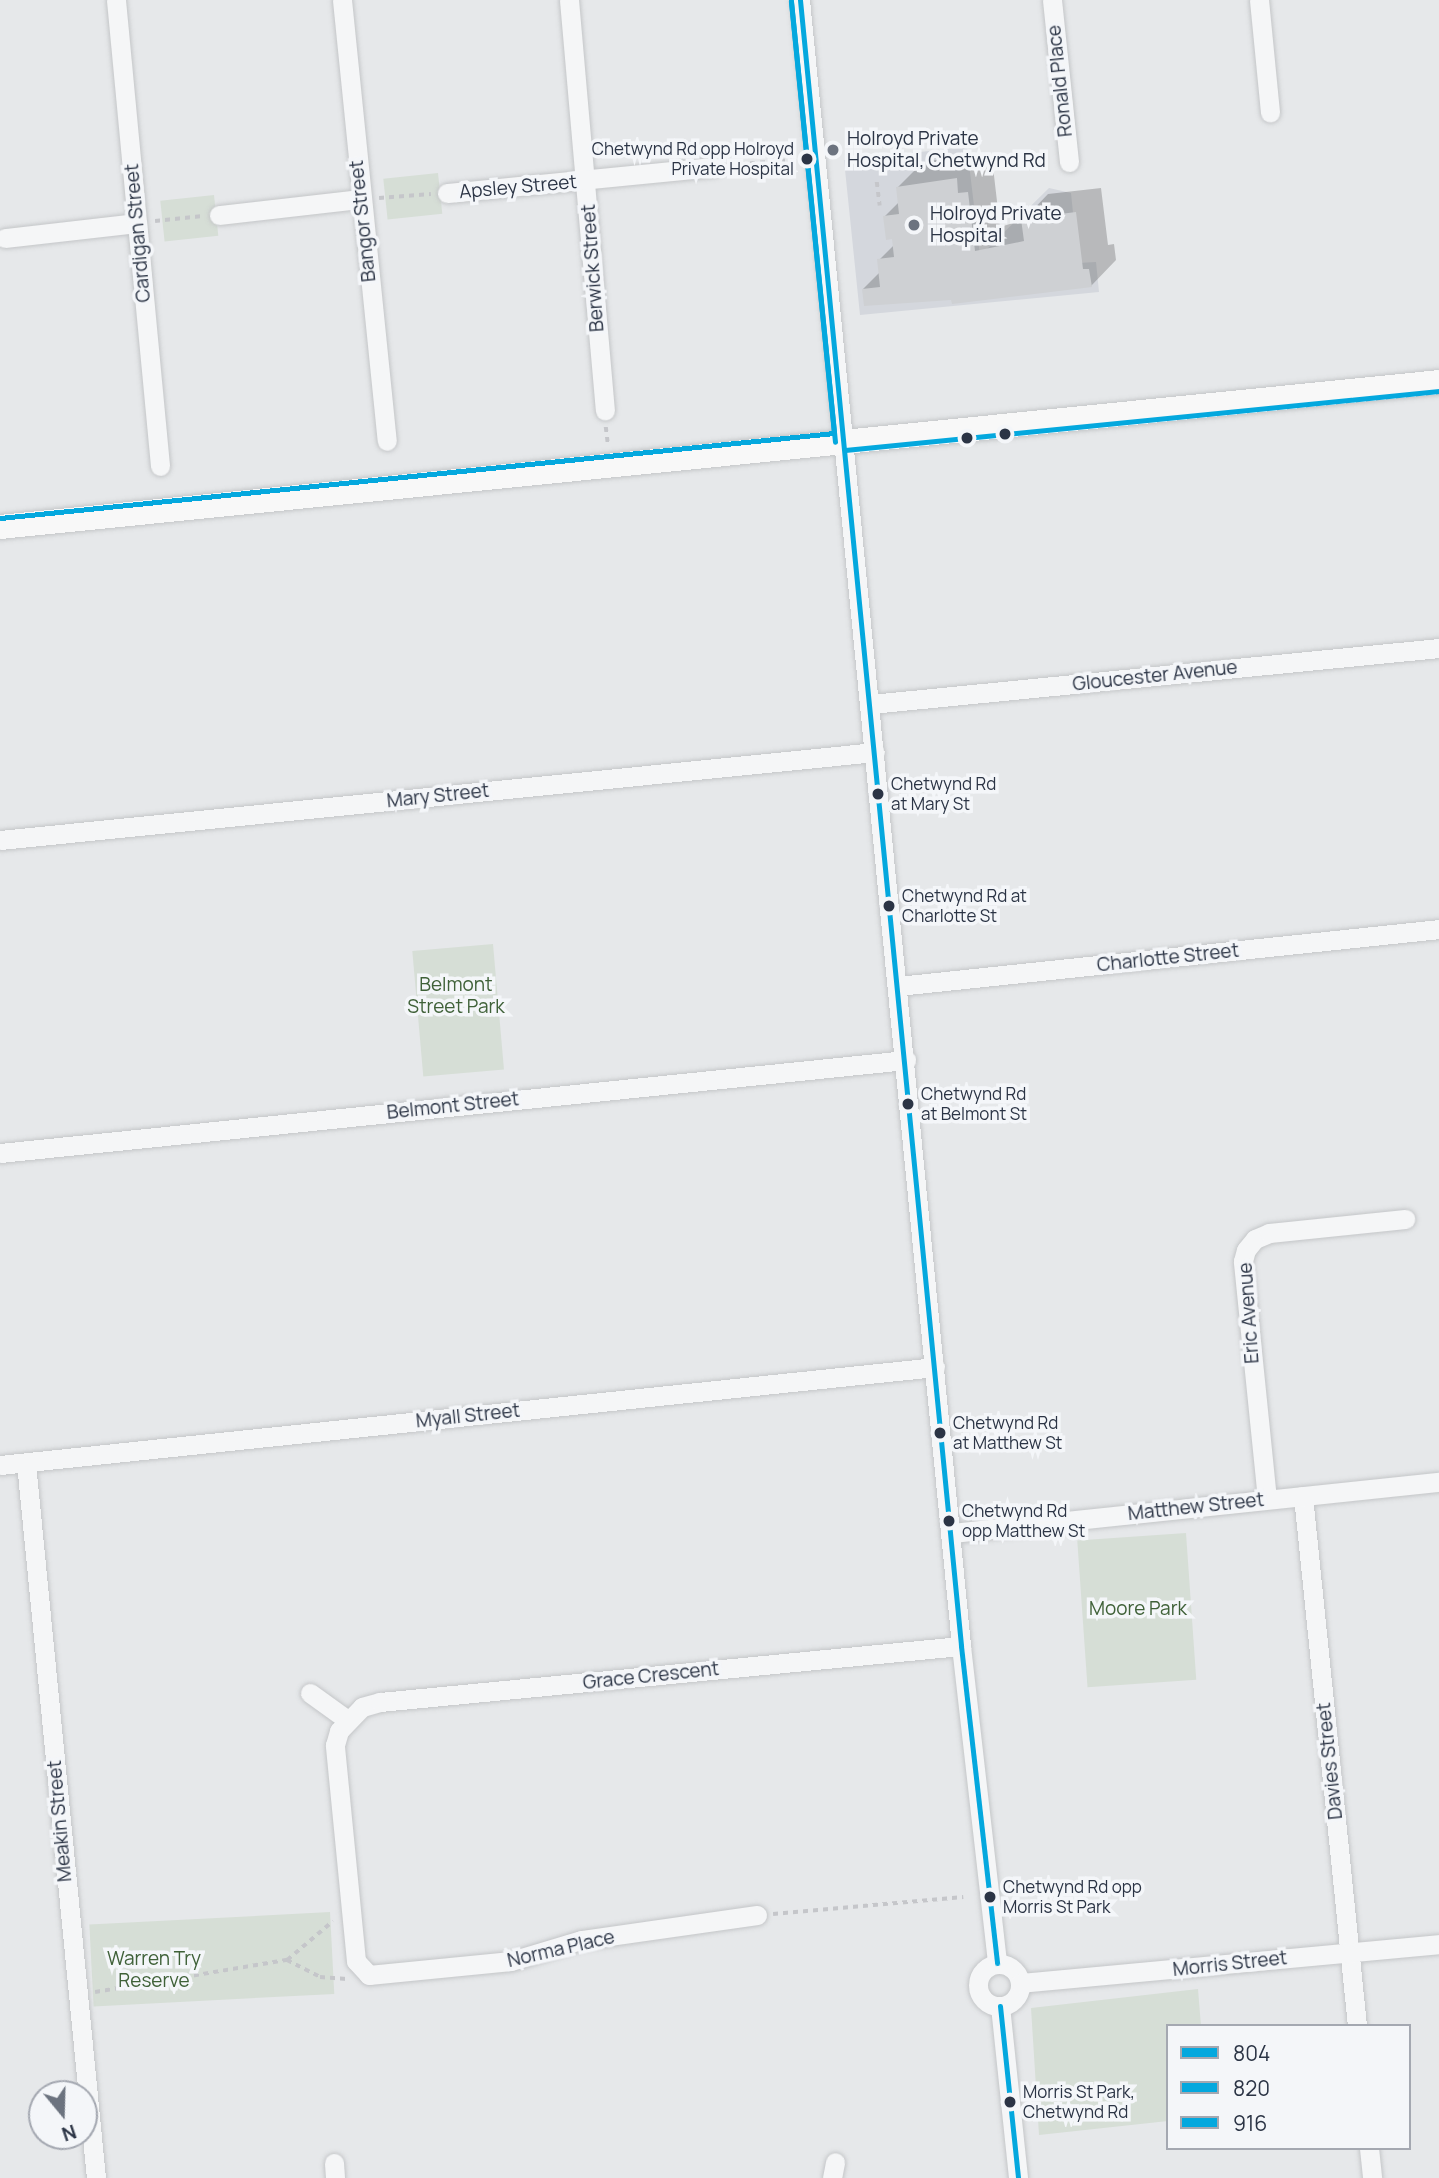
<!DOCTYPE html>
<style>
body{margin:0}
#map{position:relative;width:1439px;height:2178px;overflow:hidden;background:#e6e8ea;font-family:Manrope,sans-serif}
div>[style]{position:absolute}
.built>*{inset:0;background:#d4d7dd}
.green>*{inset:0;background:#d6ded6;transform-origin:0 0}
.shadow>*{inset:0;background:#0003}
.building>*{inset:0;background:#ced0d3}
.path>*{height:3.5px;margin-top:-1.75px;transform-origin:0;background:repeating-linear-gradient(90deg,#c5c6ca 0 5px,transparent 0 10px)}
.roads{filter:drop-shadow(0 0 2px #c4c6c8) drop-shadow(0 0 2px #c4c6c8)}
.minor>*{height:19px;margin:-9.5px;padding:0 9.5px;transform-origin:9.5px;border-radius:9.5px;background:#f5f6f7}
.minor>.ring{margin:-9.5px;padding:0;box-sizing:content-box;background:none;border:19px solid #f5f6f7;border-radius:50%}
.major>*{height:24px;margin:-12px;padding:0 12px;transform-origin:12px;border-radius:12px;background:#f8f8f8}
.bus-1>*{height:5px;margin:-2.5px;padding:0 2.5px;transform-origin:2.5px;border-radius:2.5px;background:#04a8de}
.bus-2>*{height:5px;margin:-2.5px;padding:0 2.5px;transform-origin:2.5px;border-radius:2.5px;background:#04a8de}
.bus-3>*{height:5px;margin:-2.5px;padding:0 2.5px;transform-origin:2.5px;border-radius:2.5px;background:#04a8de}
.dots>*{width:19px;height:19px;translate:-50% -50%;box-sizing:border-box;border:4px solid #f4f6f9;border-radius:50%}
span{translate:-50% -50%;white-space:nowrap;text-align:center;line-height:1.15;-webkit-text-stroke:7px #f4f6f9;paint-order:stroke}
.bus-label{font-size:17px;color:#2b3445}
.right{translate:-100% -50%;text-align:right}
.left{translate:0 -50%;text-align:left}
.street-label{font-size:19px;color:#2b3445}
.poi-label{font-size:19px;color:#2b3445}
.park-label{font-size:19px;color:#3f6138}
.legend{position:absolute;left:1166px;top:2024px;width:245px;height:126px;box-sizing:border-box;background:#f4f6f9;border:2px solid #a4a8b1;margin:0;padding:9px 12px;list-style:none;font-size:21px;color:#2b3445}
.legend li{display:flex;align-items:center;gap:14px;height:35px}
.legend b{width:35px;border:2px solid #a4a8b1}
.north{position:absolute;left:28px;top:2080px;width:70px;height:70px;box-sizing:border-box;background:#f4f6f9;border:2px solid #a4a8b1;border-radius:50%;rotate:161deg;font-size:19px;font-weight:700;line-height:28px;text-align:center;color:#2b3445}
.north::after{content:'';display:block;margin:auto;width:24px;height:32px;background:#6c737f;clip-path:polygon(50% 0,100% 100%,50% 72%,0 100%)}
</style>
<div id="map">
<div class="built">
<i style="clip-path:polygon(967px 147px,980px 256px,1049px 188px,1071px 193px,1078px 263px,1096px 262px,1099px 292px,860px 315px,844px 160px)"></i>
</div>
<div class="green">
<i style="left:438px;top:173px;width:41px;height:55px;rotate:84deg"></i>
<i style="left:214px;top:195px;width:41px;height:54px;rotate:84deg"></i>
<i style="left:493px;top:944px;width:126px;height:81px;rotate:85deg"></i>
<i style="left:1186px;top:1533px;width:147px;height:109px;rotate:86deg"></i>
<i style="left:330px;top:1912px;width:82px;height:241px;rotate:87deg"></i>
<i style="clip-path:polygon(1198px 1989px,1201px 2026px,1168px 2026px,1168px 2121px,1039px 2135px,1031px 2008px)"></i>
</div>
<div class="shadow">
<i style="clip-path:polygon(982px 153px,983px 168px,993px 167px,1000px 227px,1023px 220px,1048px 194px,1101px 188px,1108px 245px,1114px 244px,1116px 260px,1091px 286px,953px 298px,863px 289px,880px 272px,879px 260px,895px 244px,885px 216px,899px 202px,897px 188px,923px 162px)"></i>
</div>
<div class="building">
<i style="clip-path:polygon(957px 178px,958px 193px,968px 192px,975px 251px,1024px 241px,1021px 219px,1076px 212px,1083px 269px,1089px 269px,1092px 287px,952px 304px,951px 300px,864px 306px,862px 289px,880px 287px,877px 259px,894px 257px,892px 239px,886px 240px,883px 216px,899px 214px,896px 187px)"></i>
</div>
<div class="path">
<i style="left:730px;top:165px;width:62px;rotate:-4.6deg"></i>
<i style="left:877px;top:182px;width:24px;rotate:83deg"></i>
<i style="left:379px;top:198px;width:52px;rotate:-4.4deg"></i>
<i style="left:155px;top:221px;width:48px;rotate:-5.9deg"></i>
<i style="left:606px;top:427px;width:16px;rotate:83deg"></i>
<i style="left:773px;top:1914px;width:191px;rotate:-5.1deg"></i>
<i style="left:287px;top:1960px;width:37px;rotate:27deg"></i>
<i style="left:320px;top:1977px;width:27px;rotate:4deg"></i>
<i style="left:95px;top:1992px;width:195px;rotate:-9.5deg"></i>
<i style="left:287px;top:1960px;width:60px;rotate:-40.3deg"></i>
</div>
<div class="roads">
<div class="minor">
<i style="left:116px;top:0;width:468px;rotate:84.6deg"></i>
<i style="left:342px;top:0;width:443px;rotate:84.2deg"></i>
<i style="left:569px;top:0;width:412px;rotate:85deg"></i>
<i style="left:800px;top:0;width:1654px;rotate:84.41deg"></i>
<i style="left:961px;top:1646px;width:319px;rotate:83.5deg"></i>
<i style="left:1052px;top:0;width:163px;rotate:84deg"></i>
<i style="left:1259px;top:0;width:113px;rotate:84.4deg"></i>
<i style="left:447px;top:193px;width:268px;rotate:-5.6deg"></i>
<i style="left:219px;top:215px;width:142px;rotate:-6.5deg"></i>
<i style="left:5px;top:238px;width:132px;rotate:-6.5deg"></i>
<i style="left:871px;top:704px;width:571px;rotate:-5.63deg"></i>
<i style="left:0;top:840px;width:879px;rotate:-5.74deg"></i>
<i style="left:898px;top:986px;width:544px;rotate:-6.01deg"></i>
<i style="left:0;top:1153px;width:911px;rotate:-5.86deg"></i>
<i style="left:26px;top:1463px;width:718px;rotate:84.41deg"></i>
<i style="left:0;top:1465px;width:940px;rotate:-5.98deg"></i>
<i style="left:1303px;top:1496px;width:533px;rotate:84.18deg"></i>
<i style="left:1267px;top:1499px;width:239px;rotate:-95.8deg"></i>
<i style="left:1243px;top:1261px;width:11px;rotate:-75deg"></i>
<i style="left:1246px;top:1250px;width:14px;rotate:-51deg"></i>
<i style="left:1255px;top:1239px;width:15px;rotate:-23deg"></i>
<i style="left:1269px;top:1233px;width:137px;rotate:-5.9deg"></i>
<i style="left:952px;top:1533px;width:490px;rotate:-6deg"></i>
<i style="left:310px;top:1693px;width:44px;rotate:35.8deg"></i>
<i style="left:757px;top:1915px;width:178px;rotate:171.9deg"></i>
<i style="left:581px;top:1940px;width:73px;rotate:163.3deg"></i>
<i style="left:511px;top:1961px;width:143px;rotate:174.4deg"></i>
<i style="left:369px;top:1975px;width:19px;rotate:-133deg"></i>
<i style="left:356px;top:1961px;width:217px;rotate:-95.6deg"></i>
<i style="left:335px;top:1745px;width:15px;rotate:-74deg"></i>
<i style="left:339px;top:1731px;width:33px;rotate:-46deg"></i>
<i style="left:362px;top:1707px;width:19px;rotate:-16deg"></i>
<i style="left:380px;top:1702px;width:584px;rotate:-5.51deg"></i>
<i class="ring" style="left:978px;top:1964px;width:23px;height:23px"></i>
<i style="left:1020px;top:1983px;width:421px;rotate:-5.3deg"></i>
<i style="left:1000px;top:2006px;width:173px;rotate:84deg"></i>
<i style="left:1369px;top:2148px;width:30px;rotate:84deg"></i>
<i style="left:334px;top:2163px;width:15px;rotate:86deg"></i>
<i style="left:832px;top:2178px;width:16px;rotate:-79deg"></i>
</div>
<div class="major">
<i style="left:0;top:527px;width:1446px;rotate:-5.75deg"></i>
</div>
</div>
<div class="bus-1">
<i style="left:800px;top:0;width:1654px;rotate:84.41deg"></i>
<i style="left:961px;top:1646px;width:319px;rotate:83.5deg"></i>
<i style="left:1000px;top:2006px;width:173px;rotate:84deg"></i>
</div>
<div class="bus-2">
<i style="left:791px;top:1px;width:443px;rotate:84.3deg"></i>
<i style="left:845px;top:450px;width:597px;rotate:-5.67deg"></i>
</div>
<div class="bus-3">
<i style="left:0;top:518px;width:838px;rotate:-5.82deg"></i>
<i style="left:834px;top:433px;width:434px;rotate:-95.7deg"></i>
</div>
<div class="dots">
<i style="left:833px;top:150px;background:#6c737f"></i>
<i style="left:807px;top:159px;background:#2b3445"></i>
<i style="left:914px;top:225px;background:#6c737f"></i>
<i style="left:1005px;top:434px;background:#2b3445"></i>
<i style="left:967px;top:438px;background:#2b3445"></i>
<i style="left:878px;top:794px;background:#2b3445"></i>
<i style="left:889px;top:906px;background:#2b3445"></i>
<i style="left:908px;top:1104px;background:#2b3445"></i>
<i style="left:940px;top:1433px;background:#2b3445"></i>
<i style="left:949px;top:1521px;background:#2b3445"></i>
<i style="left:990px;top:1897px;background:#2b3445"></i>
<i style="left:1010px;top:2102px;background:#2b3445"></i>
</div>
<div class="bus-label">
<span class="right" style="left:794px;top:159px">Chetwynd Rd opp Holroyd<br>Private Hospital</span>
<span class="left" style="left:891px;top:794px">Chetwynd Rd<br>at Mary St</span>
<span class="left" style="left:902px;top:906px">Chetwynd Rd at<br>Charlotte St</span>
<span class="left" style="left:921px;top:1104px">Chetwynd Rd<br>at Belmont St</span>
<span class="left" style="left:953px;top:1433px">Chetwynd Rd<br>at Matthew St</span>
<span class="left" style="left:962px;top:1521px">Chetwynd Rd<br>opp Matthew St</span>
<span class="left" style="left:1003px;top:1897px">Chetwynd Rd opp<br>Morris St Park</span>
<span class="left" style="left:1023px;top:2102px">Morris St Park,<br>Chetwynd Rd</span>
</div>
<div class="street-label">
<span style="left:1060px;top:81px;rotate:-96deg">Ronald Place</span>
<span style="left:518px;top:187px;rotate:-5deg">Apsley Street</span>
<span style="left:363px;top:221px;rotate:-96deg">Bangor Street</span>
<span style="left:138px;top:233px;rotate:-95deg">Cardigan Street</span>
<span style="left:593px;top:268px;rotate:-94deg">Berwick Street</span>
<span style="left:1155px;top:676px;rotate:-6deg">Gloucester Avenue</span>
<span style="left:438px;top:796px;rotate:-6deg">Mary Street</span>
<span style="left:1168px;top:958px;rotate:-6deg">Charlotte Street</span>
<span style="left:453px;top:1106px;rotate:-6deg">Belmont Street</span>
<span style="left:1249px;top:1313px;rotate:-94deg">Eric Avenue</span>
<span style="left:468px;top:1416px;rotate:-6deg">Myall Street</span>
<span style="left:1196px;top:1507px;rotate:-6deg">Matthew Street</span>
<span style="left:651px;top:1676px;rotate:-6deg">Grace Crescent</span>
<span style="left:1330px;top:1761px;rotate:-96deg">Davies Street</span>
<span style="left:60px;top:1821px;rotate:-95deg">Meakin Street</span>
<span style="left:561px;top:1949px;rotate:-13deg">Norma Place</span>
<span style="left:1230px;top:1964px;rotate:-6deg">Morris Street</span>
</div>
<div class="poi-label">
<span class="left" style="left:847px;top:150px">Holroyd Private<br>Hospital, Chetwynd Rd</span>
<span class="left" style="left:930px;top:225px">Holroyd Private<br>Hospital</span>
</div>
<div class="park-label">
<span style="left:456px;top:996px">Belmont<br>Street Park</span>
<span style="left:1138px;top:1609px">Moore Park</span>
<span style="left:154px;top:1970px">Warren Try<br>Reserve</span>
</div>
<ul class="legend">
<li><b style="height:9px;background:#04a8de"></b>804</li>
<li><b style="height:9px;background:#04a8de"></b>820</li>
<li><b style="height:9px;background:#04a8de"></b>916</li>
</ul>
<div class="north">N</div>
</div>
